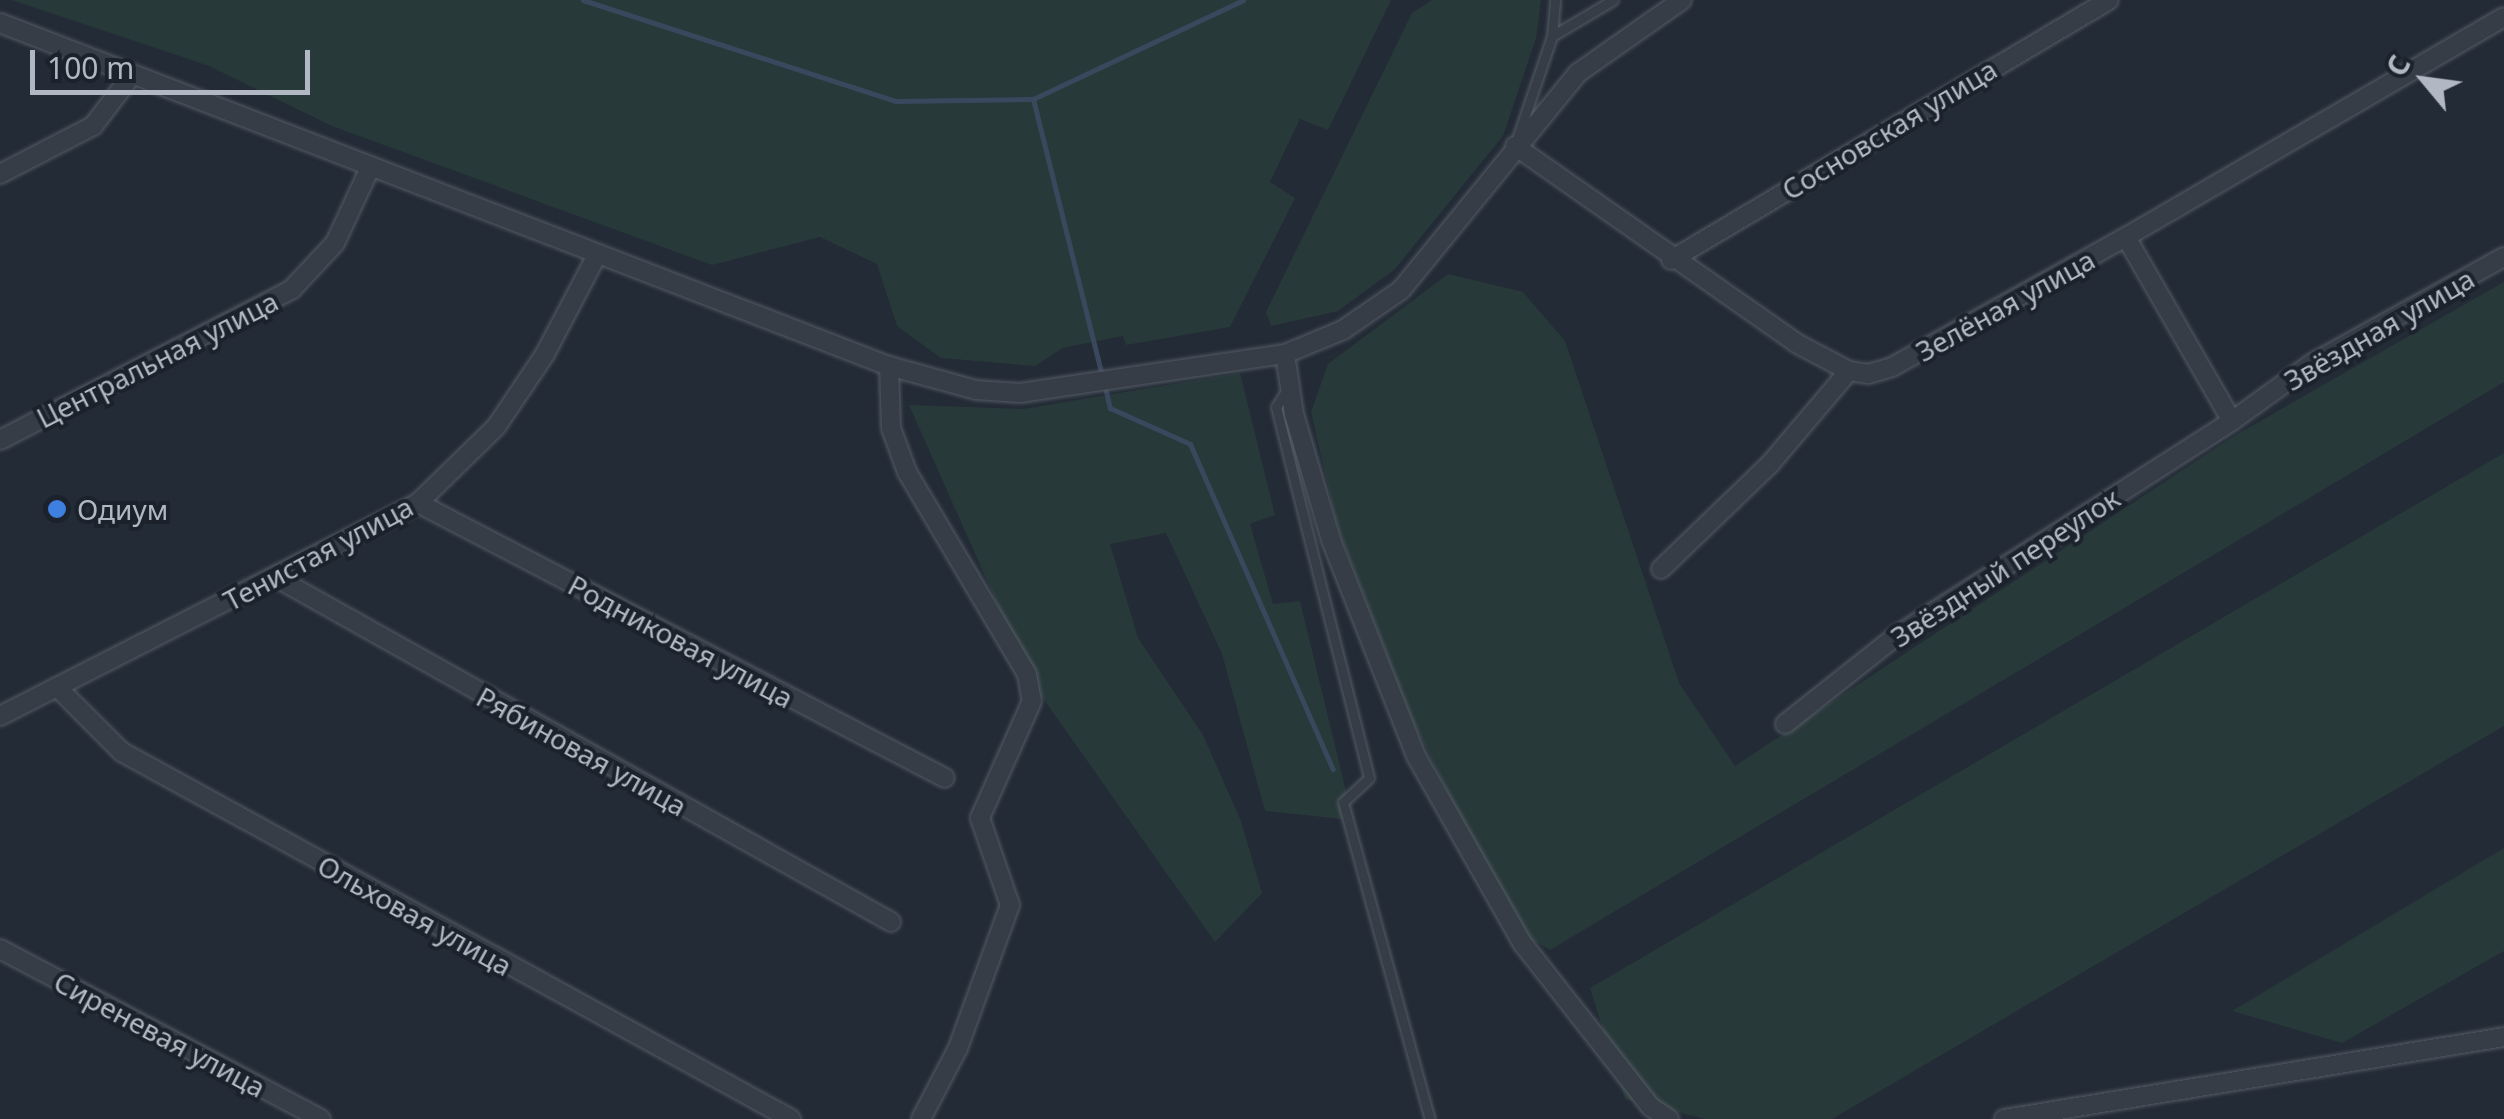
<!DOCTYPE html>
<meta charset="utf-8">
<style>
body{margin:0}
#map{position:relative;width:2504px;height:1119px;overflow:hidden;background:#232b36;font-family:"Noto Sans",sans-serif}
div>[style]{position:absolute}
.green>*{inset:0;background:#283939}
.stream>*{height:5px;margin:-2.5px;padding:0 2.5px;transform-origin:2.5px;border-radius:2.5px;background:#3a485e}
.roads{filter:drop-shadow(0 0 2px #545b65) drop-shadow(0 0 2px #545b65)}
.service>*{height:9px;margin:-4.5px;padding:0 4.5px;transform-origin:4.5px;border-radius:4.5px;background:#363d47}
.minor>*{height:18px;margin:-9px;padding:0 9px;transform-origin:9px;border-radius:9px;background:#363d47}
.dots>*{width:28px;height:28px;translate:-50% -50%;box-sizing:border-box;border:5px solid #1c222c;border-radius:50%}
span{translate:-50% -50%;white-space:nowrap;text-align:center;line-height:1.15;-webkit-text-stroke:8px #1c222c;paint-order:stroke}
.street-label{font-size:28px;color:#b1b8c3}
.poi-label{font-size:28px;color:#b1b8c3}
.left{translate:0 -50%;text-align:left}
.north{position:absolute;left:2374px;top:30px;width:100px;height:100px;-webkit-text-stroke:8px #1c222c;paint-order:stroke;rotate:299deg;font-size:28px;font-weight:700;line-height:40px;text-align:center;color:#b1b8c3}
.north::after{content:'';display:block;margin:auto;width:35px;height:45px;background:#b1b8c3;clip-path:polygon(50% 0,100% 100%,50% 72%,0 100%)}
.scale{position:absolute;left:30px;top:50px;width:280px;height:45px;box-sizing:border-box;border:5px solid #b1b8c3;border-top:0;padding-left:12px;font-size:30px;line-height:35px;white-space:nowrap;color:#b1b8c3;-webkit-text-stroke:8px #1c222c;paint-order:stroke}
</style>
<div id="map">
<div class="green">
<i style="clip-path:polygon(12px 0,1391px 0,1328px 130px,1300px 119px,1270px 182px,1295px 198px,1230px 327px,1126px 345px,1123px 336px,1063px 348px,1035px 366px,941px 358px,897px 326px,877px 264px,820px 237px,712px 265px,332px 126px,209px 66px)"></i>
<i style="clip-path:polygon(1432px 0,1541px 0,1536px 38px,1503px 136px,1395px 269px,1338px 311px,1271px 326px,1266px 312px,1412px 13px)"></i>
<i style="clip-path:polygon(1448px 274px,1523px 292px,1565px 341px,1679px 683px,1735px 766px,2234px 436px,2504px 282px,2504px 382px,1550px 950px,1518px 932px,1414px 724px,1337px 525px,1311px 412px,1328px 364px)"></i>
<i style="clip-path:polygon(1240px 373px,1275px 515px,1250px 524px,1273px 604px,1300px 601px,1353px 820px,1265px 811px,1222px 654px,1166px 533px,1110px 544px,1138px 638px,1203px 735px,1241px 821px,1262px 893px,1215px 942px,1033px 684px,909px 405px,1023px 409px)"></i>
<i style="clip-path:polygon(2504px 453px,2504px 726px,1832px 1119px,1705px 1119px,1625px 1099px,1590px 988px)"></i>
<i style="clip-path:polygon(2504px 848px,2504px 951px,2342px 1043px,2232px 1011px)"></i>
</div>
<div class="stream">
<i style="left:583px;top:0;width:328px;rotate:17.9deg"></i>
<i style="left:895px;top:101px;width:138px;rotate:-0.8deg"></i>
<i style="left:1033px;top:99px;width:285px;rotate:76deg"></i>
<i style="left:1033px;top:99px;width:232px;rotate:-25.2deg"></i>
<i style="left:1105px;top:387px;width:22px;rotate:77deg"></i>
<i style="left:1110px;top:408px;width:88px;rotate:24.2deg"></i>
<i style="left:1190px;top:444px;width:355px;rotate:66.3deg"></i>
</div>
<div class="roads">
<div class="service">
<i style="left:1552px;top:36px;width:71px;rotate:-30.5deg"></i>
<i style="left:1517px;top:139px;width:109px;rotate:-71.2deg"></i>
<i style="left:1552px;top:36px;width:36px;rotate:-85deg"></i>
<i style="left:1288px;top:388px;width:22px;rotate:122deg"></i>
<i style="left:1276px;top:407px;width:382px;rotate:75.9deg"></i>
<i style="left:1369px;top:778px;width:35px;rotate:137deg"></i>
<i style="left:1343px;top:802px;width:329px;rotate:74.7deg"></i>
</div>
<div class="minor">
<i style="left:0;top:23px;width:953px;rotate:21.1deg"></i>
<i style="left:889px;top:366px;width:90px;rotate:15.4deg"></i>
<i style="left:976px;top:390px;width:44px;rotate:3.9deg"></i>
<i style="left:1020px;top:393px;width:268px;rotate:-8.4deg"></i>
<i style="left:1285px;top:354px;width:63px;rotate:-22.5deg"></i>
<i style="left:1343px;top:330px;width:70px;rotate:-34.6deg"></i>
<i style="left:1401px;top:290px;width:280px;rotate:-50.8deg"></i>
<i style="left:1578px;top:73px;width:127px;rotate:-35.1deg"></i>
<i style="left:1515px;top:146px;width:343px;rotate:35deg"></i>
<i style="left:1796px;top:343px;width:60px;rotate:27.8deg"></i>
<i style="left:1849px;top:371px;width:19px;rotate:9deg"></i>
<i style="left:1868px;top:374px;width:25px;rotate:-16deg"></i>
<i style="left:1892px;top:367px;width:268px;rotate:-29.1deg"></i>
<i style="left:2126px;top:237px;width:437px;rotate:-30.2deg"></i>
<i style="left:0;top:174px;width:105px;rotate:-27.3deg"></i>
<i style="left:93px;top:126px;width:64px;rotate:-52.6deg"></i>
<i style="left:2126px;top:237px;width:212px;rotate:60.1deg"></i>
<i style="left:2232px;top:421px;width:97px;rotate:-35.8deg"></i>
<i style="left:2311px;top:364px;width:221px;rotate:-29deg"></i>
<i style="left:1671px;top:260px;width:509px;rotate:-30.69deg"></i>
<i style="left:1285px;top:354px;width:61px;rotate:81.5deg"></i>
<i style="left:1294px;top:414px;width:131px;rotate:73.6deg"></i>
<i style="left:1331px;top:540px;width:232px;rotate:68.5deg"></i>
<i style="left:1416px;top:756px;width:216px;rotate:60.4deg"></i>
<i style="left:1523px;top:944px;width:207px;rotate:51.9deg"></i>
<i style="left:1651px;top:1107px;width:22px;rotate:34deg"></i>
<i style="left:889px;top:366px;width:62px;rotate:88.2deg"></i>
<i style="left:891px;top:428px;width:47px;rotate:70deg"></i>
<i style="left:907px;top:472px;width:235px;rotate:59.3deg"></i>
<i style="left:1027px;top:674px;width:27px;rotate:80deg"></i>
<i style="left:1032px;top:701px;width:128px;rotate:114deg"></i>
<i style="left:980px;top:818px;width:92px;rotate:71deg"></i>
<i style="left:1010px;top:905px;width:152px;rotate:110deg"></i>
<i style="left:958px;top:1048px;width:80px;rotate:117.5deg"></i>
<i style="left:0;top:440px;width:329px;rotate:-27.3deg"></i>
<i style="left:292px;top:289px;width:63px;rotate:-46.9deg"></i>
<i style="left:335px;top:243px;width:81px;rotate:-65deg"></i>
<i style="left:418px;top:503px;width:594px;rotate:27.56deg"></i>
<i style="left:1661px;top:569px;width:151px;rotate:-43.9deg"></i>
<i style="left:1770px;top:464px;width:122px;rotate:-49.7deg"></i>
<i style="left:275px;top:577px;width:706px;rotate:29.25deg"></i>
<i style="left:57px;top:687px;width:92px;rotate:45deg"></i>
<i style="left:122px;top:752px;width:763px;rotate:28.75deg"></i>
<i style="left:0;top:716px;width:469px;rotate:-27deg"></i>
<i style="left:418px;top:503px;width:109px;rotate:-44.3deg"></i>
<i style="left:496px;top:427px;width:88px;rotate:-56.1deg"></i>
<i style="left:545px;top:354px;width:110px;rotate:-62.3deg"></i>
<i style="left:1785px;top:724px;width:142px;rotate:-38.4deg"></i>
<i style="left:1896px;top:636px;width:399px;rotate:-32.6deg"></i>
<i style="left:0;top:949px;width:363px;rotate:27.9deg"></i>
<i style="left:2004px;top:1119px;width:507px;rotate:-9.31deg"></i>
</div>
</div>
<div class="dots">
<i style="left:57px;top:509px;background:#3f7fe0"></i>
</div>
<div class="street-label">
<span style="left:1889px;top:129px;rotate:-31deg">Сосновская улица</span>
<span style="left:2005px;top:305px;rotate:-29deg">Зелёная улица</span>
<span style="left:2379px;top:329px;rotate:-30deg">Звёздная улица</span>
<span style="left:157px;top:359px;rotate:-27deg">Центральная улица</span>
<span style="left:318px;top:553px;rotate:-28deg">Тенистая улица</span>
<span style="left:2005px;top:567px;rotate:-33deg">Звёздный переулок</span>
<span style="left:681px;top:641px;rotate:28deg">Родниковая улица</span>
<span style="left:582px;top:751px;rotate:29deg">Рябиновая улица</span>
<span style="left:415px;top:915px;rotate:29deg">Ольховая улица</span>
<span style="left:160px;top:1034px;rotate:28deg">Сиреневая улица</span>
</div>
<div class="poi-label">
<span class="left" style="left:77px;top:509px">Одиум</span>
</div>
<div class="north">С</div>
<div class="scale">100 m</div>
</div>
